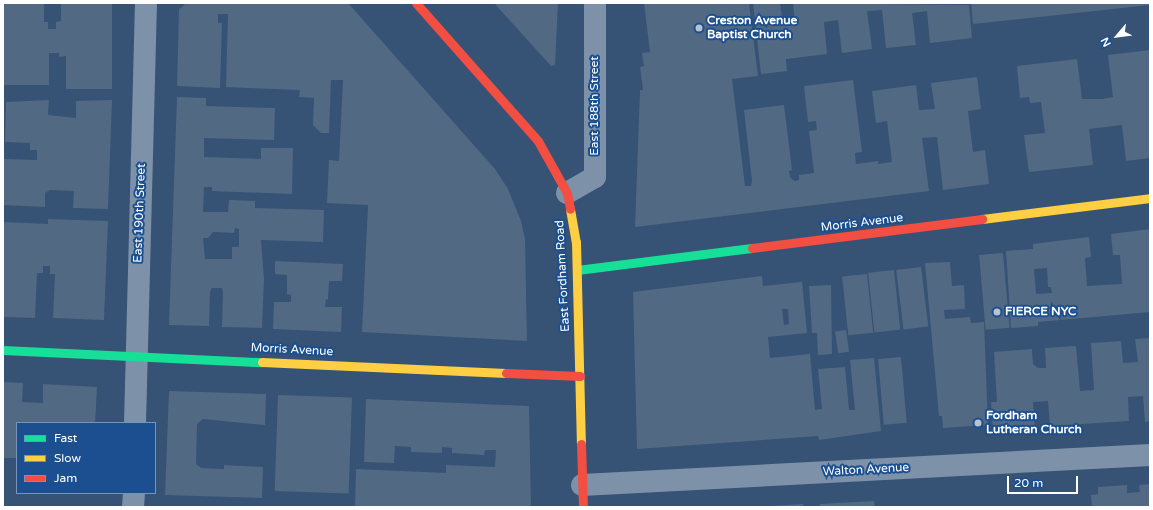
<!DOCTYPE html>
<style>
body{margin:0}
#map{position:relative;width:1153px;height:510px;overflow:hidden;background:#365274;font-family:"Varela Round",sans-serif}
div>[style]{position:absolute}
.building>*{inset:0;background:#526984;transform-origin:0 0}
.street>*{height:22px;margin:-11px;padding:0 11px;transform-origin:11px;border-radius:11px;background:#7d92a8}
.fast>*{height:9px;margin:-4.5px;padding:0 4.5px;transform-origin:4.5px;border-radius:4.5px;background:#16e098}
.slow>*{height:9px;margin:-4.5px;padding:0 4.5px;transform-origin:4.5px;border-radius:4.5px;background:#ffcf43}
.jam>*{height:9px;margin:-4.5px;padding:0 4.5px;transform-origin:4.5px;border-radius:4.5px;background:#f24e42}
.dots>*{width:11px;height:11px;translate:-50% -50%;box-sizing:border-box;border:2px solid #1b4f8f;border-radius:50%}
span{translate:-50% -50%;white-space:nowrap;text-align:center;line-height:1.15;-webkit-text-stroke:4px #1b4f8f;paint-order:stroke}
.poi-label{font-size:12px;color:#fff;font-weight:700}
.left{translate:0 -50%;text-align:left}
.street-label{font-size:12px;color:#fff}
.frame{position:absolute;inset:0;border:4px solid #fff;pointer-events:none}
.legend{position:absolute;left:16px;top:422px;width:140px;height:72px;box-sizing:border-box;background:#1b4f8f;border:1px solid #7695bc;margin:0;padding:5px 7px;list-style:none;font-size:12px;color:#fff}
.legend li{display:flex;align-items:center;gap:8px;height:20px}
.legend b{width:20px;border:1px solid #7695bc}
.north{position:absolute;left:1097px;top:16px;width:40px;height:40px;-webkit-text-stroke:3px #1b4f8f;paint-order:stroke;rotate:242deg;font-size:11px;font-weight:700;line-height:16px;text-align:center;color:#fff}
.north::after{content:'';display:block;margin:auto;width:14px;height:18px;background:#fff;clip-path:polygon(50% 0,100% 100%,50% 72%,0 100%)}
.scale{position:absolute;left:1007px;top:476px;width:71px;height:18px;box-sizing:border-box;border:2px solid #fff;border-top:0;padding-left:5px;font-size:12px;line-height:14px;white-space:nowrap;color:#fff;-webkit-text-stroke:3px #1b4f8f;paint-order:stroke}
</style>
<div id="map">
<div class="building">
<i style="clip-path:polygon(3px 3px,44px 3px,44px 22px,48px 22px,48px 29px,56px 29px,56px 22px,61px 21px,61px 3px,112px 3px,112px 89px,66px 89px,66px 56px,59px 57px,59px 53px,49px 53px,49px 85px,3px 85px)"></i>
<i style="clip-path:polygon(187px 3px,348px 3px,495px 169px,508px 189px,521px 221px,525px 239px,527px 341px,362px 332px,368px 205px,327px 203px,329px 160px,339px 161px,343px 80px,331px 80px,329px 133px,321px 133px,313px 125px,314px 98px,299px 97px,300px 90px,226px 87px,228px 14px,218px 14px,218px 23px,222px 23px,220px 88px,177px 86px,179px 9px)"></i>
<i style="clip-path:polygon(494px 3px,558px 3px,555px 65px,551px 66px)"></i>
<i style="clip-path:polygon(644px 3px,749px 3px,758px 76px,732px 79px,745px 186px,751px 186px,752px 181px,744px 110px,784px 105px,792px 170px,789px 171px,790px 177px,794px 181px,799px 180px,799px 175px,814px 173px,809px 131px,817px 130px,816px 121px,808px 122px,804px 86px,853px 80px,862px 152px,855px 153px,856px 164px,878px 161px,878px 164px,892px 162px,887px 121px,876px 123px,872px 91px,916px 85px,919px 110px,935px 109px,931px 83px,977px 77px,981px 109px,968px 111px,973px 152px,985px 150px,989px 184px,943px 190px,937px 137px,922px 138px,929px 191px,635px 227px,640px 90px,643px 90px,640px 67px,644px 66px,642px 53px,650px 52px)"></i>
<i style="clip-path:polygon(753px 3px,780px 3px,783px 25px,795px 23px,793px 3px,969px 5px,972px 38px,930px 43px,927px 11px,912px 13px,916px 45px,886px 48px,882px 10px,867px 11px,872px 49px,842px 53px,838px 20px,824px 22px,827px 54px,786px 59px,787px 71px,761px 74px)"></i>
<i style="clip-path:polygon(971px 3px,1150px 3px,1150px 5px,973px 24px)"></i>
<i style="clip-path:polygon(1150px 50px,1150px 158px,1126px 161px,1122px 125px,1089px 129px,1093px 165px,1029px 172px,1024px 135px,1045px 133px,1041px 102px,1030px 103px,1029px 97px,1020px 98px,1017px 66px,1077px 59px,1082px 99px,1102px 99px,1113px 97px,1108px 55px)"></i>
<i style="clip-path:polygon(evenodd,177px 97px,206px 98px,206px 106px,275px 108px,274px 140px,204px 138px,204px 157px,261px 159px,261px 148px,293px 148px,292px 194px,212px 191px,212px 187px,204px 187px,203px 212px,228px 212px,229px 200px,255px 201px,255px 208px,324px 210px,323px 242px,261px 240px,264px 279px,262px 328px,222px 327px,223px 292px,222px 288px,212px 288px,210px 292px,209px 326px,169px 325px,177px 97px,235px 228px,239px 229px,239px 247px,232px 247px,232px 259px,205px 259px,203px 238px,208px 238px,213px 232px,234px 233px,235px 228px)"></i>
<i style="clip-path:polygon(49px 100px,48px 115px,76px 118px,76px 101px,112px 100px,108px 209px,73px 208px,74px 191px,50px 190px,45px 193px,45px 207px,3px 205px,4px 159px,37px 160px,37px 150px,30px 150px,30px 143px,5px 142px,6px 102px)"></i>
<i style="clip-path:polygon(48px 219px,108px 221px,104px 320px,53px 318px,55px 274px,50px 274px,50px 266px,43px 266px,43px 273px,37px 273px,35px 318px,3px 317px,3px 222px,48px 224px)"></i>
<i style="clip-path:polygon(evenodd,1150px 229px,1150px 312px,1038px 322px,1038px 326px,1011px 328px,1006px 251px,1033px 249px,1033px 244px,1089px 237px,1091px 257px,1085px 258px,1087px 286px,1122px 284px,1120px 255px,1113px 255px,1111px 234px,1150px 229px,1047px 268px,1048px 287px,1051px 287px,1052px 293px,1036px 294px,1034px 269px,1047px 268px)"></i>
<i style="left:1003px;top:253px;width:75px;height:24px;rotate:85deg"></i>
<i style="clip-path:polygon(275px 261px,343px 264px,342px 281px,329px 281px,328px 300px,326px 299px,325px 307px,342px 307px,341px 332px,273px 329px,274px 302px,291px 302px,291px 295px,287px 294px,287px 275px,275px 274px)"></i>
<i style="clip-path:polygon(950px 262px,952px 286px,964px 285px,965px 309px,944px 310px,945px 319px,970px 317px,971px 323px,984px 322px,988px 425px,943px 428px,942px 416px,939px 416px,925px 263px)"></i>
<i style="left:921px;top:267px;width:60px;height:25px;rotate:83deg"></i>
<i style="left:894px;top:270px;width:60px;height:26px;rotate:84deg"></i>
<i style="left:867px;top:274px;width:59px;height:25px;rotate:84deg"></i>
<i style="clip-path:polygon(evenodd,762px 276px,763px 286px,802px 282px,807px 333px,768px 337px,770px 358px,810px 354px,815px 410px,822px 409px,818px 369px,845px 367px,849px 410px,855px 410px,850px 360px,874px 358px,881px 431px,819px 440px,818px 436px,637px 449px,633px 292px,762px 276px,782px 309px,788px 309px,789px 324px,784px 325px,782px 309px)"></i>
<i style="clip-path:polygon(831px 285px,832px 354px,818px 355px,817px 333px,812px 333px,809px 286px)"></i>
<i style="left:846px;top:330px;width:22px;height:11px;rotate:82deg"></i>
<i style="clip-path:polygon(1150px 338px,1150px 421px,1145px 422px,1143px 396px,1128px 397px,1129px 421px,1050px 426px,1048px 401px,1033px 402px,1035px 427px,993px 430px,991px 402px,997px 402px,994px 352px,1032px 349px,1033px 364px,1038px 368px,1046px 368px,1045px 348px,1076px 346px,1080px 391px,1094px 390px,1091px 343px,1121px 341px,1123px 363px,1138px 362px,1135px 339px)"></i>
<i style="left:901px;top:357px;width:66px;height:23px;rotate:85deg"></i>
<i style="clip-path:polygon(3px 382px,23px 383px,22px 402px,43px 403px,43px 384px,97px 387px,95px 423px,17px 423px,16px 458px,3px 458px)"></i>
<i style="clip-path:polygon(169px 391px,266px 394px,265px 425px,203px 419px,197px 424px,196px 464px,201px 468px,224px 469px,224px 465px,263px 467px,262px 498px,165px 495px)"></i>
<i style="left:278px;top:395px;width:74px;height:96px;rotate:2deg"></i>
<i style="clip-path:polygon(366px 399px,529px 406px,531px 507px,355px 507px,356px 469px,446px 473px,446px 465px,495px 467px,496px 450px,485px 450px,484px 455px,452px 453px,452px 448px,442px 447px,442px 453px,411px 452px,411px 447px,395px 446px,394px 463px,364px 462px)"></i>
<i style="clip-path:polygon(1150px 484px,1150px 507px,1092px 507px,1091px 495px,1098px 494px,1098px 487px,1127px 485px,1127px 493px,1140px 492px,1139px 485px)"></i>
<i style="clip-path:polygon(874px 501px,875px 507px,820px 507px,820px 504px)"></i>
<i style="clip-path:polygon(803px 504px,803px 507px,771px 507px,771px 506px)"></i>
</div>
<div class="street">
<i style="left:567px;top:193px;width:32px;rotate:-30deg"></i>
<i style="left:595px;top:177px;width:174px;rotate:-90deg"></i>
<i style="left:135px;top:423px;width:420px;rotate:-88.5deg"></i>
<i style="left:582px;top:485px;width:569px;rotate:-3.02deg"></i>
<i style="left:133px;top:507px;width:14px;rotate:-86deg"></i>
</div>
<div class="fast">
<i style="left:577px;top:270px;width:176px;rotate:-7.2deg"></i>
<i style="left:3px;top:350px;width:259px;rotate:2.7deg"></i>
</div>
<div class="slow">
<i style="left:570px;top:209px;width:34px;rotate:80deg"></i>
<i style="left:576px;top:242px;width:202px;rotate:88.6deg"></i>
<i style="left:982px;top:219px;width:169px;rotate:-7.1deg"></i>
<i style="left:262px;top:362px;width:244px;rotate:2.6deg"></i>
</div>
<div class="jam">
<i style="left:416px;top:3px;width:184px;rotate:48.5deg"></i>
<i style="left:538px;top:141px;width:60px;rotate:60.9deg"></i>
<i style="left:567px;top:193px;width:16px;rotate:79deg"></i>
<i style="left:752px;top:248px;width:232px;rotate:-7.2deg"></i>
<i style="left:506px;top:373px;width:74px;rotate:2.3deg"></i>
<i style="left:581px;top:444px;width:63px;rotate:88.2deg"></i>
</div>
<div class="dots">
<i style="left:699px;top:28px;background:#b9c2ce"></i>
<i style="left:997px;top:312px;background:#b9c2ce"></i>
<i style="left:978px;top:423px;background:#b9c2ce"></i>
</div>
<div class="poi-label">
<span class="left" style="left:707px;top:28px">Creston Avenue<br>Baptist Church</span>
<span class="left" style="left:1005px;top:312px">FIERCE NYC</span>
<span class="left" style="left:986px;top:423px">Fordham<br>Lutheran Church</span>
</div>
<div class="street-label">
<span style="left:595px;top:106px;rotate:-90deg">East 188th Street</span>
<span style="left:140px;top:213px;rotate:-88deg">East 190th Street</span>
<span style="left:862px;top:223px;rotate:-7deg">Morris Avenue</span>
<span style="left:563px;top:276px;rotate:-93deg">East Fordham Road</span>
<span style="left:292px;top:350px;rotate:3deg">Morris Avenue</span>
<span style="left:866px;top:470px;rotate:-3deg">Walton Avenue</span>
</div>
<div class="frame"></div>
<ul class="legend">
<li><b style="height:5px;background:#16e098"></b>Fast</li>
<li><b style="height:5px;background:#ffcf43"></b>Slow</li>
<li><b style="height:5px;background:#f24e42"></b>Jam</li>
</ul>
<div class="north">N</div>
<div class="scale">20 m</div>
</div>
